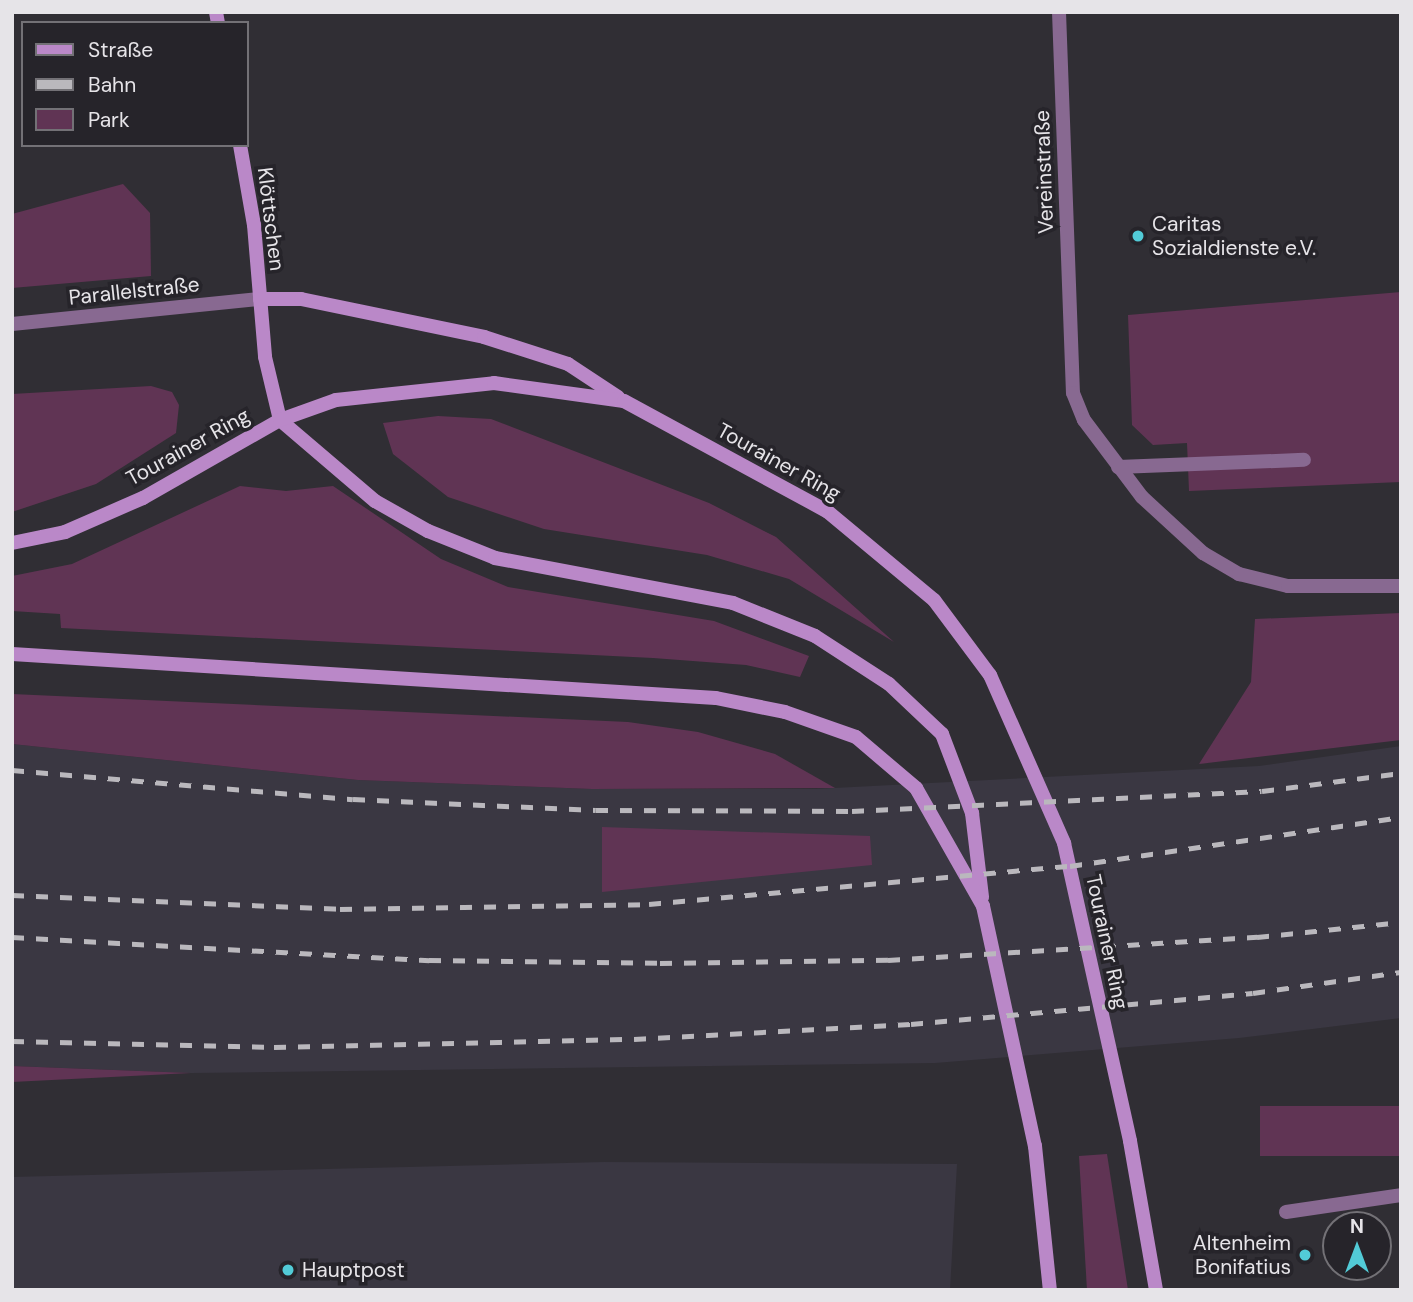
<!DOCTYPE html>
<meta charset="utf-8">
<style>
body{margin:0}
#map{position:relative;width:1413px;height:1302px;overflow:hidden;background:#302e34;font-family:"DM Sans",sans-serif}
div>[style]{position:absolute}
.built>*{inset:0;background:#3a3742}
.green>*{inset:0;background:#603454;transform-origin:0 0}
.service>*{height:14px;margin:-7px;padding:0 7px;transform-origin:7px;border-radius:7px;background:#886991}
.minor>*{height:14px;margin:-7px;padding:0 7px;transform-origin:7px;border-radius:7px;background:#886991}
.tertiary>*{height:14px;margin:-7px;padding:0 7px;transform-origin:7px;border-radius:7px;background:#886991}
.secondary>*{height:14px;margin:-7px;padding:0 7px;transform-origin:7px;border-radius:7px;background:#ba88c8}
.rail>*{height:5px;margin-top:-2.5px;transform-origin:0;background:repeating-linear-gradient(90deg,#bab8bd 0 12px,transparent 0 24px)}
.dots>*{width:19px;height:19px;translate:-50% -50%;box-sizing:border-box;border:4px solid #26242a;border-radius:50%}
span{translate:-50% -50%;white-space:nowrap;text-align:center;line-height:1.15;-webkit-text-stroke:7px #26242a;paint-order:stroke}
.street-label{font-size:21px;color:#e6e4e8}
.poi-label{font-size:21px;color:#e6e4e8}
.left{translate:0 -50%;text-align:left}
.right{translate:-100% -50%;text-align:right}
.frame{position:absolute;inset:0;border:14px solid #e6e4e8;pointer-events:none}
.legend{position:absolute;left:21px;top:21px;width:228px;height:126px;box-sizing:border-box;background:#26242a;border:2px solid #737176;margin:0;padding:9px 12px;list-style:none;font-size:21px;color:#e6e4e8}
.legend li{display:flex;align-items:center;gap:14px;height:35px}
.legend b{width:35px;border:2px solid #737176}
.north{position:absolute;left:1322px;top:1211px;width:70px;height:70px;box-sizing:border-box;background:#26242a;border:2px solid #737176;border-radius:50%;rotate:0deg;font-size:19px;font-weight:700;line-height:28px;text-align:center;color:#e6e4e8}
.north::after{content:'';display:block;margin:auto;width:24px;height:32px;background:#52cbd7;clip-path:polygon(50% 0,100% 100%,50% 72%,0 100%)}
</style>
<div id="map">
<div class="built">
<i style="clip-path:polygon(12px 744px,358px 780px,592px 789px,815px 789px,1259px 766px,1401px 746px,1401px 1018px,1239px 1038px,935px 1063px,191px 1073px,12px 1066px)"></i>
<i style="clip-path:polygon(604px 1162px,957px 1164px,950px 1290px,12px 1290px,12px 1177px)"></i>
</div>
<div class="green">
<i style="clip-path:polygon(123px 184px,150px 213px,151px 276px,12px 288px,12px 214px)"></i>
<i style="clip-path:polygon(1401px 292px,1401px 482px,1189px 491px,1187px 443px,1153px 445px,1132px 425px,1128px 315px)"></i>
<i style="clip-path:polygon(151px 386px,172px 392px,179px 405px,176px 433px,96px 484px,12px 512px,12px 394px)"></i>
<i style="clip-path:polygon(438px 416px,491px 419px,709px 503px,776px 537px,894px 642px,789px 579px,707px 555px,544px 529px,448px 497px,393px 454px,383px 423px)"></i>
<i style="clip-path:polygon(240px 486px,286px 491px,333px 486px,441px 559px,508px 587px,714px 621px,809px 656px,800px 677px,746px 665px,653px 658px,61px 628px,60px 614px,12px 611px,12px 576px,72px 564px)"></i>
<i style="clip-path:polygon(1401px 613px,1401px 740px,1199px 764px,1251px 682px,1255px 619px)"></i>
<i style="clip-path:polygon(12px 694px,628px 722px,698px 732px,775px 754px,835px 788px,592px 789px,358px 780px,12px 744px)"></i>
<i style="clip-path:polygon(602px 827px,870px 836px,872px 865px,602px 892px)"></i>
<i style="clip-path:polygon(12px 1066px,191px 1073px,12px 1082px)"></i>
<i style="left:1401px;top:1106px;width:50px;height:141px;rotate:90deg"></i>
<i style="clip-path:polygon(1107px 1154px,1128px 1290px,1087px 1290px,1079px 1156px)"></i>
</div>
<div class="service">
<i style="left:1118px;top:467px;width:186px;rotate:-2.2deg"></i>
<i style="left:1286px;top:1212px;width:116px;rotate:-8.4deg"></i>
</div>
<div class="minor">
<i style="left:1059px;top:12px;width:381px;rotate:87.9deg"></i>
<i style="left:1073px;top:393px;width:29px;rotate:68deg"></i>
<i style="left:1084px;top:420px;width:96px;rotate:53deg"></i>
<i style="left:1142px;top:497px;width:83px;rotate:42.6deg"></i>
<i style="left:1203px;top:553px;width:42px;rotate:30.3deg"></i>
<i style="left:1239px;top:574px;width:50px;rotate:13.8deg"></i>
<i style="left:1288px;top:586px;width:113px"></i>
</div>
<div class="tertiary">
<i style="left:12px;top:324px;width:249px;rotate:-5.8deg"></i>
</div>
<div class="secondary">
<i style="left:216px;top:12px;width:11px;rotate:80deg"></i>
<i style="left:240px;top:145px;width:81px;rotate:80.1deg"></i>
<i style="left:254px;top:225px;width:132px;rotate:85.2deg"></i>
<i style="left:265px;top:357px;width:65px;rotate:76.6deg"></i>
<i style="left:280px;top:420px;width:125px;rotate:40.5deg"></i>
<i style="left:375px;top:501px;width:61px;rotate:29.5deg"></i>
<i style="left:428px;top:531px;width:72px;rotate:21.9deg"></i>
<i style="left:495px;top:558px;width:242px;rotate:10.7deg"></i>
<i style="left:733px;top:603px;width:88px;rotate:21.9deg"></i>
<i style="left:815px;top:636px;width:88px;rotate:33deg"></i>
<i style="left:889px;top:684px;width:73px;rotate:43.3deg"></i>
<i style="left:942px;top:734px;width:85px;rotate:69.2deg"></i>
<i style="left:972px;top:813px;width:85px;rotate:83.2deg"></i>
<i style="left:260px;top:299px;width:41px"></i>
<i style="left:301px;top:299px;width:187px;rotate:11.7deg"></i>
<i style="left:484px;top:337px;width:88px;rotate:17.8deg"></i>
<i style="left:568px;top:364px;width:60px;rotate:33.4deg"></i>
<i style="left:12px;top:543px;width:54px;rotate:-11.7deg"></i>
<i style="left:65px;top:532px;width:85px;rotate:-23.6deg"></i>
<i style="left:143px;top:498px;width:158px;rotate:-29.7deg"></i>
<i style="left:280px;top:420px;width:59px;rotate:-19.7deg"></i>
<i style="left:336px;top:400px;width:159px;rotate:-6.1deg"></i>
<i style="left:494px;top:383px;width:131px;rotate:7.9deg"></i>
<i style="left:624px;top:401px;width:231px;rotate:28.5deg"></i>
<i style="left:827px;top:511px;width:139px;rotate:39.8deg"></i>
<i style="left:934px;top:600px;width:94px;rotate:53.3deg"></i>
<i style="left:990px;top:675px;width:184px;rotate:66.2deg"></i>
<i style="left:1064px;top:843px;width:305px;rotate:77.5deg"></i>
<i style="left:1130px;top:1141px;width:151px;rotate:80.1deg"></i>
<i style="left:12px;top:654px;width:705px;rotate:3.58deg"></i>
<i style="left:716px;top:698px;width:70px;rotate:11.5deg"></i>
<i style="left:785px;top:712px;width:75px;rotate:19.4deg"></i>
<i style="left:856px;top:737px;width:79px;rotate:40.4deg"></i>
<i style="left:916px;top:788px;width:136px;rotate:60.4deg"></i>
<i style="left:983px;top:906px;width:246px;rotate:77.8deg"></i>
<i style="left:1035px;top:1146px;width:145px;rotate:84.1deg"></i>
</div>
<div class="rail">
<i style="left:12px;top:770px;width:342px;rotate:4.9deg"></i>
<i style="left:353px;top:799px;width:243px;rotate:2.6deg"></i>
<i style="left:596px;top:810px;width:256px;rotate:0.2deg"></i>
<i style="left:852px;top:811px;width:410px;rotate:-2.8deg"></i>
<i style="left:1262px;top:791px;width:140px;rotate:-7.4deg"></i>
<i style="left:12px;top:895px;width:328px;rotate:2.4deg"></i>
<i style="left:340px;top:909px;width:309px;rotate:-0.9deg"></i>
<i style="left:649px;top:904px;width:423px;rotate:-5.2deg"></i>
<i style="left:1070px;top:866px;width:335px;rotate:-8.4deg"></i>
<i style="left:12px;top:937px;width:418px;rotate:3.2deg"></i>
<i style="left:429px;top:960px;width:231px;rotate:0.7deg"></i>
<i style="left:660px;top:963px;width:228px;rotate:-0.8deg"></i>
<i style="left:888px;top:960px;width:370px;rotate:-3.6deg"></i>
<i style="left:1257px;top:937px;width:145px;rotate:-5.9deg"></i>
<i style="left:12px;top:1041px;width:262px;rotate:1.3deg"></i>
<i style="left:274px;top:1047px;width:360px;rotate:-1.3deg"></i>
<i style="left:634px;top:1039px;width:277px;rotate:-3.1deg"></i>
<i style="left:911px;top:1024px;width:343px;rotate:-5.2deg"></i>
<i style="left:1253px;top:993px;width:149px;rotate:-8.1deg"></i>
</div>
<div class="dots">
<i style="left:1138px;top:236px;background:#52cbd7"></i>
<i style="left:1305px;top:1255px;background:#52cbd7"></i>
<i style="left:288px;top:1270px;background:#52cbd7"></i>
</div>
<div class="street-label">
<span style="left:1044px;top:172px;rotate:-92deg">Vereinstraße</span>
<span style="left:271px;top:219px;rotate:83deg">Klöttschen</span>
<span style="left:134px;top:291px;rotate:-6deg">Parallelstraße</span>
<span style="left:188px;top:447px;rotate:-29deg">Tourainer Ring</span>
<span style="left:779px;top:462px;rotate:29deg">Tourainer Ring</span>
<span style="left:1107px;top:942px;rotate:78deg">Tourainer Ring</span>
</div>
<div class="poi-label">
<span class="left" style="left:1152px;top:236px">Caritas<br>Sozialdienste e.V.</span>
<span class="right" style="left:1291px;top:1255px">Altenheim<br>Bonifatius</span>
<span class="left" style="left:302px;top:1270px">Hauptpost</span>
</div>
<div class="frame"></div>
<ul class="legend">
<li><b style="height:9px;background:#ba88c8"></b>Straße</li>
<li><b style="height:9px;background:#bab8bd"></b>Bahn</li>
<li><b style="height:19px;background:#603454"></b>Park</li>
</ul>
<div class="north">N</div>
</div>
